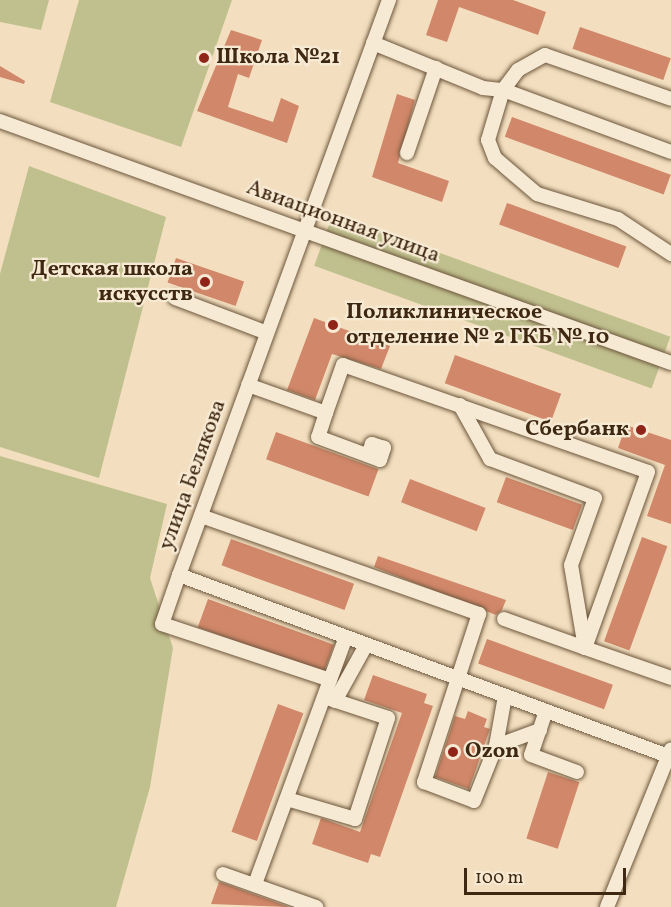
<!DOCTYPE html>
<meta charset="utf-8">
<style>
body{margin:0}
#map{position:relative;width:671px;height:907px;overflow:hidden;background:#f3dfbf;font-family:Vollkorn,serif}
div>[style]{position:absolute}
.green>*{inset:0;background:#c0c08e;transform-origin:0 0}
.building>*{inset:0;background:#d18769;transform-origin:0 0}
.roads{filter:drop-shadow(0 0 2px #6c563c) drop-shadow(0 0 2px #6c563c)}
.minor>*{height:14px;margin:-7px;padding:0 7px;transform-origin:7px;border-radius:7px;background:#f7ead5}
.dots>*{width:16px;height:16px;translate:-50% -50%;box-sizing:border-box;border:3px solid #f7ead5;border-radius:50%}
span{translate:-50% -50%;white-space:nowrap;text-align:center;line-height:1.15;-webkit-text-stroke:4.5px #f7ead5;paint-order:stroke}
.poi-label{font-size:22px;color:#3f2811;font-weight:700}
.left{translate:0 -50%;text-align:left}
.right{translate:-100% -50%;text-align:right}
.street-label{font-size:22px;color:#3f2811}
.scale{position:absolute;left:464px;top:868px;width:162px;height:27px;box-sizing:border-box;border:3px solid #3f2811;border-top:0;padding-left:8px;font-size:18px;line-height:21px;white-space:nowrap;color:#3f2811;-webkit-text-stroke:4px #f7ead5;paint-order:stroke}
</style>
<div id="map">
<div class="green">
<i style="clip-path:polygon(0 0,49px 0,41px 30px,0 22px)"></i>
<i style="clip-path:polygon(79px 0,232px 0,181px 147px,50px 102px)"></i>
<i style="clip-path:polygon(29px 166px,166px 217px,99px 478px,0 447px,0 274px)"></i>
<i style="left:333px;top:214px;width:359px;height:55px;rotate:20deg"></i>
<i style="clip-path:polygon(0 456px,167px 504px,150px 578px,173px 648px,150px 787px,116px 907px,0 907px)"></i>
</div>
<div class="building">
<i style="clip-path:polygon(438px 0,513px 0,546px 12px,538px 35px,459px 7px,447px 42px,426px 35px)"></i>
<i style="left:580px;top:27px;width:96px;height:23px;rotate:19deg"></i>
<i style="clip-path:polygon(231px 30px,262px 40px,249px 78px,238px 74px,228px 107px,273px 122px,281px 98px,299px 106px,287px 143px,197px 111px)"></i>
<i style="clip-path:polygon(0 66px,25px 81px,24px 84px,0 77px)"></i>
<i style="clip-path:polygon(397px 94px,415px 100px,398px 163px,449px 181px,442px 202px,372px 177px)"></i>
<i style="left:512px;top:117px;width:169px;height:21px;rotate:20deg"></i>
<i style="left:507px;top:203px;width:127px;height:23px;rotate:20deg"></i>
<i style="left:176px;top:258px;width:72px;height:26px;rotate:19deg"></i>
<i style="clip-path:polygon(314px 318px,390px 346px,381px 369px,332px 354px,315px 400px,287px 390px)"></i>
<i style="left:455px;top:355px;width:113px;height:30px;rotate:20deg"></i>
<i style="clip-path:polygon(626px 425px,671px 440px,671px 524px,647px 516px,665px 465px,618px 448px)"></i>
<i style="left:276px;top:432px;width:109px;height:29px;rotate:20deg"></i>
<i style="left:506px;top:477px;width:81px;height:27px;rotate:20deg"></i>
<i style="left:410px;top:479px;width:81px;height:25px;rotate:21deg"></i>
<i style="left:642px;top:537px;width:27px;height:111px;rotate:20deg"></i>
<i style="left:231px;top:539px;width:131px;height:28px;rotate:20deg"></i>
<i style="clip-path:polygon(378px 556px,506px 600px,502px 610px,496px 615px,374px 567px)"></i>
<i style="left:208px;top:599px;width:134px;height:30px;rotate:20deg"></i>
<i style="left:487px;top:639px;width:134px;height:26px;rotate:20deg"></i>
<i style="clip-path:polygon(373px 675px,427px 694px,424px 703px,433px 706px,380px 857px,371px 854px,368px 863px,312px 844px,321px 818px,360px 832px,402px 713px,364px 700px)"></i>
<i style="left:278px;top:704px;width:27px;height:136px;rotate:20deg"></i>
<i style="clip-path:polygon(468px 711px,487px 719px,484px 727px,490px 729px,469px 789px,435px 777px,455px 716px,465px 719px)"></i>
<i style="left:548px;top:772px;width:33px;height:70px;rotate:18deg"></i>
<i style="clip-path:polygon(219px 882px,220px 882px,289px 907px,211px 904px)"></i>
</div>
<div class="roads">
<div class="minor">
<i style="left:389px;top:0;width:612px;rotate:110.06deg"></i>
<i style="left:179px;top:575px;width:521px;rotate:20.31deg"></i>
<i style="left:373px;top:43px;width:119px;rotate:22.2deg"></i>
<i style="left:483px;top:88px;width:20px;rotate:6deg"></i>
<i style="left:503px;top:90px;width:25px;rotate:-53deg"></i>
<i style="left:518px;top:70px;width:31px;rotate:-29deg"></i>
<i style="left:545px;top:55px;width:133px;rotate:19.2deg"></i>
<i style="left:0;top:121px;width:713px;rotate:19.83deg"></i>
<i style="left:671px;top:152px;width:179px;rotate:-159.7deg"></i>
<i style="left:503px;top:90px;width:52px;rotate:106.7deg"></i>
<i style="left:488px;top:140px;width:19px;rotate:69deg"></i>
<i style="left:495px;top:158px;width:55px;rotate:40.6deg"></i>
<i style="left:537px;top:194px;width:85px;rotate:17.2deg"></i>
<i style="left:618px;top:219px;width:64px;rotate:33.4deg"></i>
<i style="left:407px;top:153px;width:90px;rotate:-71.2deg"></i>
<i style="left:175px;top:298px;width:98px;rotate:20.8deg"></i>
<i style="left:248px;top:385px;width:83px;rotate:19.7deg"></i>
<i style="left:326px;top:413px;width:51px;rotate:-70.5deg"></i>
<i style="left:343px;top:365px;width:323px;rotate:19.3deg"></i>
<i style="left:648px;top:472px;width:187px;rotate:109.7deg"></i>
<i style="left:585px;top:648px;width:91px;rotate:19.2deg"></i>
<i style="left:460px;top:405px;width:62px;rotate:60.9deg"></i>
<i style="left:490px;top:459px;width:112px;rotate:20.4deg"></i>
<i style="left:595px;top:498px;width:71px;rotate:109.7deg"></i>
<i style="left:571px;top:565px;width:84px;rotate:80.4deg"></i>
<i style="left:585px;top:648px;width:86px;rotate:-160.3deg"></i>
<i style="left:326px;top:413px;width:25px;rotate:108deg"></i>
<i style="left:318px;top:437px;width:66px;rotate:20.4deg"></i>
<i style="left:380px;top:460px;width:13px;rotate:-72deg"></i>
<i style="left:384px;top:448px;width:13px;rotate:-162deg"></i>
<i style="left:372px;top:444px;width:12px;rotate:110deg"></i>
<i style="left:201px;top:516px;width:295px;rotate:19.4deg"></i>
<i style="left:479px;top:614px;width:177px;rotate:108.1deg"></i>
<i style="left:424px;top:782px;width:53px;rotate:20.8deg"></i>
<i style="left:474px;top:801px;width:59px;rotate:-68.2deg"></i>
<i style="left:496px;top:746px;width:51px;rotate:-79.8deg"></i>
<i style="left:179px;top:575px;width:52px;rotate:109.1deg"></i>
<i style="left:162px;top:624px;width:177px;rotate:18.4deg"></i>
<i style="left:335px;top:701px;width:64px;rotate:-61deg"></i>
<i style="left:546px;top:711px;width:46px;rotate:108.8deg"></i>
<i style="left:531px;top:755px;width:49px;rotate:20.3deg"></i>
<i style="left:496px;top:746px;width:47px;rotate:-20deg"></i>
<i style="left:287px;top:799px;width:71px;rotate:16.4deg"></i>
<i style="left:355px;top:819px;width:106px;rotate:-71.9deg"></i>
<i style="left:388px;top:718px;width:67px;rotate:-161.8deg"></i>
<i style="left:223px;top:874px;width:99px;rotate:19.5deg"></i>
<i style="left:255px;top:884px;width:263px;rotate:-69.8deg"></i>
<i style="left:607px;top:907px;width:170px;rotate:-67.9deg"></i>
</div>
</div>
<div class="dots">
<i style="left:204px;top:58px;background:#8f2418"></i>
<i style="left:205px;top:282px;background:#8f2418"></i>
<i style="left:333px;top:325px;background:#8f2418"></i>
<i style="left:641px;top:430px;background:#8f2418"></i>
<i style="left:453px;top:752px;background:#8f2418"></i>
</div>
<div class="poi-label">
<span class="left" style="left:216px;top:58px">Школа №21</span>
<span class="right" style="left:193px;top:282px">Детская школа<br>искусств</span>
<span class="left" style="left:346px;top:325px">Поликлиническое<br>отделение № 2 ГКБ № 10</span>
<span class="right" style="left:629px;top:430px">Сбербанк</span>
<span class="left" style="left:465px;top:752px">Ozon</span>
</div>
<div class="street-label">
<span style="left:343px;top:222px;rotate:20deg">Авиационная улица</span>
<span style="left:193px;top:475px;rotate:-70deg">улица Белякова</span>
</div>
<div class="scale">100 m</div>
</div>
